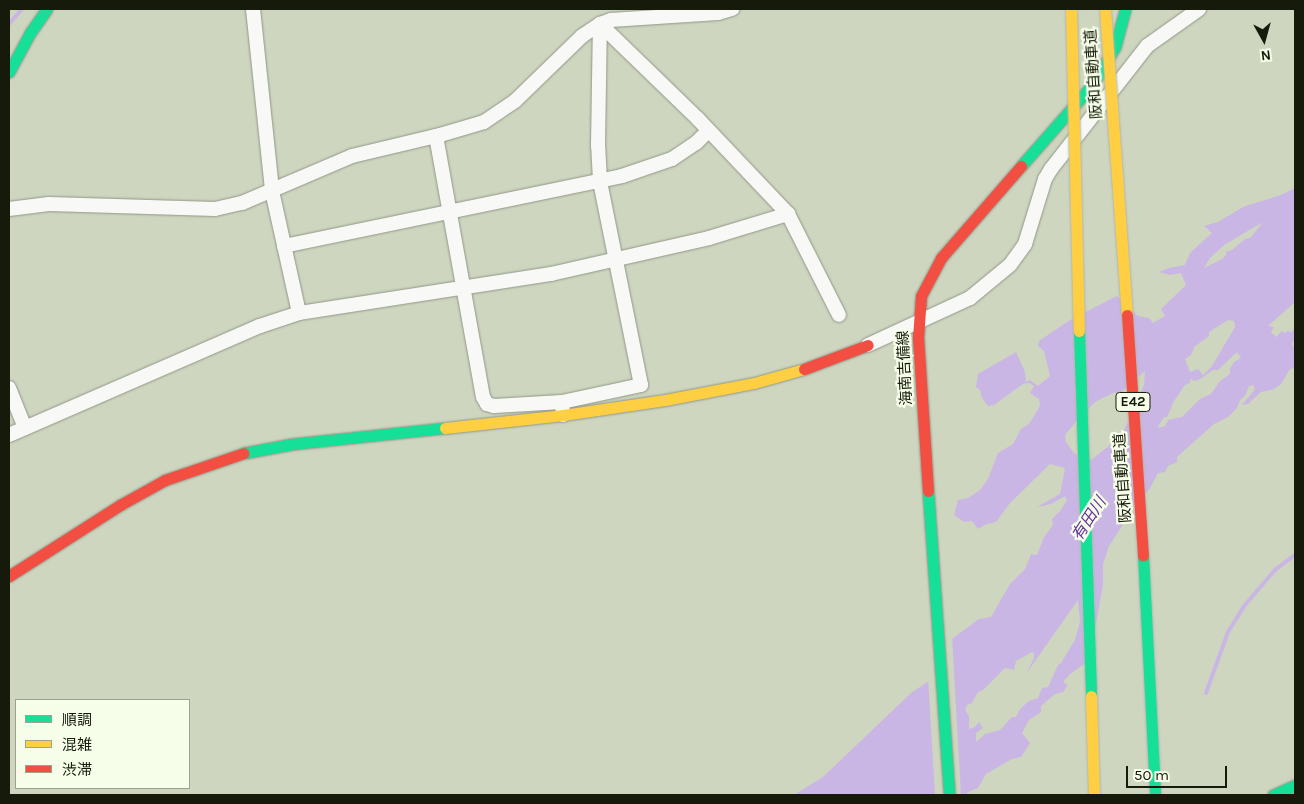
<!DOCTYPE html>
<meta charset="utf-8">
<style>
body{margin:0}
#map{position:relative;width:1304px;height:804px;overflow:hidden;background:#ced6c0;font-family:Karla,"Noto Sans JP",sans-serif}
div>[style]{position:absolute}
.water>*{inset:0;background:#c9b6e5}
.pier>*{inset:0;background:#ced6c0}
.stream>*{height:4px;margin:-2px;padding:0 2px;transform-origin:2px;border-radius:2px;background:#c9b6e5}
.roads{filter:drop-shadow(0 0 1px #919786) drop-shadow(0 0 1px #919786)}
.street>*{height:14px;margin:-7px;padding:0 7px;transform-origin:7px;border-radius:7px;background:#f8f9f6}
.fast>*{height:11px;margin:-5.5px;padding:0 5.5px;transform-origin:5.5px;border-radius:5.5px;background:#16e098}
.slow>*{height:11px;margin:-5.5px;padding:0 5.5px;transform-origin:5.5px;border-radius:5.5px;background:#ffcf43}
.jam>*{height:11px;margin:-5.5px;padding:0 5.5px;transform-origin:5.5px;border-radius:5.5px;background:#f24e42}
.bridges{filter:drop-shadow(0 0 1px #b2b6ab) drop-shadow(0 0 1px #b2b6ab)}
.fast-bridge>*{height:11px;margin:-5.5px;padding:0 5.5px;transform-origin:5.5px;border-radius:5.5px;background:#16e098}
.slow-bridge>*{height:11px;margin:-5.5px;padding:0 5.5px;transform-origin:5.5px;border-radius:5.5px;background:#ffcf43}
.jam-bridge>*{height:11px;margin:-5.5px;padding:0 5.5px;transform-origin:5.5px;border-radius:5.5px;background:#f24e42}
span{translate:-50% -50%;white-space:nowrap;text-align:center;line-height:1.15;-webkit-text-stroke:4.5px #f6fde8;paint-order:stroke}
.shield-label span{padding:1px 4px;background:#f6fde8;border:1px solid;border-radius:4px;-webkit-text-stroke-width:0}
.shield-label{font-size:14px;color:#151a0a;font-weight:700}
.street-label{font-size:15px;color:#151a0a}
.water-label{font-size:16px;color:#6834a0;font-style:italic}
.frame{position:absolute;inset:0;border:10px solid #151a0a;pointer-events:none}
.legend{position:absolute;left:15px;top:699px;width:175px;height:90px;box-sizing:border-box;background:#f6fde8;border:1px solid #9ca28f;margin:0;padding:6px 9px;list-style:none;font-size:15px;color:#151a0a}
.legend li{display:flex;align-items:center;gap:10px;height:25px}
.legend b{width:25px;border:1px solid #9ca28f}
.north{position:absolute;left:1239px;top:15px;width:50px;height:50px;-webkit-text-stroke:4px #f6fde8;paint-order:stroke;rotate:173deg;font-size:14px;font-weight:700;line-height:20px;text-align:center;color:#151a0a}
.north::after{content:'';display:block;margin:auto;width:18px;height:22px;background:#151a0a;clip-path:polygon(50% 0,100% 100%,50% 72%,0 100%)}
.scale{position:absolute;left:1126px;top:766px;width:101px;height:22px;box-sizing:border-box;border:2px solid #151a0a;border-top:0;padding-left:6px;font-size:15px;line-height:18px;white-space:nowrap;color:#151a0a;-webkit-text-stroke:4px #f6fde8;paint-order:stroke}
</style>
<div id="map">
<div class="water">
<i style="clip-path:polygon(evenodd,1295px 188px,1295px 302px,1268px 326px,1274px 327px,1271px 332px,1276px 337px,1282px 331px,1284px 333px,1288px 331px,1292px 332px,1295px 327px,1295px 340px,1292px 344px,1295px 349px,1295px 368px,1290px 369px,1281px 384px,1274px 389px,1261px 392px,1248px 404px,1242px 405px,1255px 389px,1253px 385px,1249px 386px,1245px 396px,1240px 400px,1237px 408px,1228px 417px,1214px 424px,1177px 457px,1177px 462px,1168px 466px,1165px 472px,1158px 473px,1149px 490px,1128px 510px,1122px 526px,1109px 546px,1103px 564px,1103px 584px,1097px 619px,1086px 663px,1070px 674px,1063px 682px,1068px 685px,1063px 692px,1055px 694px,1041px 706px,1041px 712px,1029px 720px,1022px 733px,1030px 743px,1021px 757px,1012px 759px,986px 774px,978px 788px,970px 791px,965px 795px,794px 795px,823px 777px,911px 693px,929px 681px,945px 644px,979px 619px,991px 617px,1010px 584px,1025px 569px,1031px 554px,1037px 555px,1044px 537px,1053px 525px,1052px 519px,1061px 510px,1067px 500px,1065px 496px,1051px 504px,1037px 507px,1060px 494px,1065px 468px,1050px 464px,1010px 503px,996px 522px,987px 524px,978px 529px,972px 521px,964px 522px,954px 515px,958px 500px,968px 498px,980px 490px,988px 479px,998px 453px,1013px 444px,1021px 429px,1029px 424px,1040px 406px,1039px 399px,1030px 393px,1034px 386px,1029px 383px,1023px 384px,994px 405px,988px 406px,982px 398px,980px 390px,976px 387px,978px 374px,1016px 352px,1025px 372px,1026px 382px,1030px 380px,1038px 386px,1050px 376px,1044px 351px,1038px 346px,1039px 341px,1070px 320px,1117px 296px,1138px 316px,1149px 318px,1153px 323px,1165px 316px,1161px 309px,1186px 285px,1181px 273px,1170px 275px,1159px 272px,1169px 268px,1185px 265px,1190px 253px,1212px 233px,1204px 226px,1218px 222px,1243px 207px,1281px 195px,1295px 188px,1263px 222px,1250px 238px,1245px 239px,1232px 250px,1225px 252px,1227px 254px,1222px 259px,1204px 268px,1210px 258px,1224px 245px,1263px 222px,1295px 188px,1228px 320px,1234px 321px,1235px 327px,1212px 366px,1203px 375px,1198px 369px,1190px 372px,1185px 359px,1192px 354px,1194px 347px,1209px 336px,1209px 332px,1228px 320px,1295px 188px,1237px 352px,1241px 358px,1234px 362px,1230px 368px,1230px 374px,1220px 381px,1211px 394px,1200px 399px,1182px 417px,1168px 420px,1165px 426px,1157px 428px,1164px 417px,1167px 417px,1174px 401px,1185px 385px,1190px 383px,1190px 379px,1195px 381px,1200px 379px,1213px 370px,1218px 370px,1237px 352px,1295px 188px,1145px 371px,1144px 385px,1124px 430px,1114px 442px,1091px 460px,1074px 453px,1066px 442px,1065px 435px,1074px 424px,1095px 402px,1113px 393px,1121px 392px,1145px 371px,1295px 188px,1078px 600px,1080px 622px,1075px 640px,1061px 663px,1058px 665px,1048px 687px,1042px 688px,1038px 698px,1029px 701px,1020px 709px,1016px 717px,1012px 717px,1000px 730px,985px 734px,976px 742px,976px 733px,983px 728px,979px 722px,975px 727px,969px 729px,969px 716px,965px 710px,967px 705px,972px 703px,978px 692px,983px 690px,1005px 668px,1014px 670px,1016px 661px,1032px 652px,1034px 653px,1034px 658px,1026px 674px,1078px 600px)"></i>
</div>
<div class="pier">
<i style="clip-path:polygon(952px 636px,961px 795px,935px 795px,928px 678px,943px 643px)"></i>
</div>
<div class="stream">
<i style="left:9px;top:24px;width:20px;rotate:-49deg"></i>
<i style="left:1206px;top:693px;width:65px;rotate:-70.2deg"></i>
<i style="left:1228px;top:632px;width:31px;rotate:-58deg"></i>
<i style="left:1244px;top:606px;width:48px;rotate:-49.3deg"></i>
<i style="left:1275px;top:570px;width:25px;rotate:-37deg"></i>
</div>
<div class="roads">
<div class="street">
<i style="left:253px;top:9px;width:183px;rotate:84deg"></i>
<i style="left:272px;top:191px;width:125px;rotate:77.5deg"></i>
<i style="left:600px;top:24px;width:136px;rotate:44.1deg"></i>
<i style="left:698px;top:119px;width:131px;rotate:46.5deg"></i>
<i style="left:788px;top:214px;width:113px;rotate:63.2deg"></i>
<i style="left:436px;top:136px;width:265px;rotate:79.8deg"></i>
<i style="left:483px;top:397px;width:8px;rotate:60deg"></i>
<i style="left:487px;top:404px;width:7px;rotate:16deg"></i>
<i style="left:494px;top:406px;width:68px;rotate:-3.4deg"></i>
<i style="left:9px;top:209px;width:40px;rotate:-7.1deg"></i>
<i style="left:49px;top:204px;width:166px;rotate:1.7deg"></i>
<i style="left:215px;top:209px;width:28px;rotate:-13deg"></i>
<i style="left:242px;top:203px;width:120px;rotate:-23.1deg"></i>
<i style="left:352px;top:156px;width:90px;rotate:-13.4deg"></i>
<i style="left:440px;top:135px;width:46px;rotate:-16.5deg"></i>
<i style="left:484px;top:122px;width:37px;rotate:-34deg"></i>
<i style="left:515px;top:101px;width:93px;rotate:-44.1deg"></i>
<i style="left:582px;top:36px;width:22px;rotate:-34deg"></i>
<i style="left:600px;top:24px;width:12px;rotate:-20deg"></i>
<i style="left:611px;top:20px;width:107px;rotate:-3.7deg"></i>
<i style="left:718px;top:13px;width:15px;rotate:-16deg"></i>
<i style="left:284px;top:246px;width:345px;rotate:-11.7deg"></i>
<i style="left:622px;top:176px;width:53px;rotate:-18.8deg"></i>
<i style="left:672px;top:159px;width:29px;rotate:-34deg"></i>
<i style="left:696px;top:143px;width:17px;rotate:-45deg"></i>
<i style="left:868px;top:345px;width:112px;rotate:-24.7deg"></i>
<i style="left:970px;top:298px;width:52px;rotate:-39.5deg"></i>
<i style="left:1010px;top:265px;width:26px;rotate:-54deg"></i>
<i style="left:1025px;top:244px;width:68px;rotate:-72.9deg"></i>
<i style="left:1045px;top:179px;width:12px;rotate:-59deg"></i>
<i style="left:1051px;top:169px;width:156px;rotate:-52deg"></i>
<i style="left:1147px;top:46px;width:64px;rotate:-35.4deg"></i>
<i style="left:9px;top:388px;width:43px;rotate:68.2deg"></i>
<i style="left:563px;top:415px;width:13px;rotate:-94deg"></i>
<i style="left:562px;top:402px;width:81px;rotate:-12.1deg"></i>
<i style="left:641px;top:385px;width:208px;rotate:-101.4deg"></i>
<i style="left:600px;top:181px;width:35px;rotate:-93deg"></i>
<i style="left:598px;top:146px;width:122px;rotate:-89.1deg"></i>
<i style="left:9px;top:435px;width:274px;rotate:-23.5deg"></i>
<i style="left:260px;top:326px;width:41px;rotate:-18.4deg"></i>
<i style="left:299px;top:313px;width:255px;rotate:-8.8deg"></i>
<i style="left:551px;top:274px;width:162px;rotate:-12.8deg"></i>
<i style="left:709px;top:238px;width:83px;rotate:-16.9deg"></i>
</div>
<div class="fast">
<i style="left:9px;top:72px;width:44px;rotate:-61.7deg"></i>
<i style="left:30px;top:33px;width:29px;rotate:-55deg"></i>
<i style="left:1021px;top:166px;width:109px;rotate:-48.7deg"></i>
<i style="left:1093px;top:84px;width:43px;rotate:-59.3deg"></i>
<i style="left:1115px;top:47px;width:39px;rotate:-75deg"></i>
<i style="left:244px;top:453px;width:49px;rotate:-10.6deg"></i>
<i style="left:292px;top:444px;width:154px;rotate:-6deg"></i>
<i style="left:928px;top:491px;width:305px;rotate:86deg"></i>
<i style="left:1273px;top:795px;width:24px;rotate:-24deg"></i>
</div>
<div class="slow">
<i style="left:445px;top:428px;width:119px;rotate:-6.3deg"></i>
<i style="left:563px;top:415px;width:103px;rotate:-8.4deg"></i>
<i style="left:665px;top:400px;width:91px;rotate:-10.8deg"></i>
<i style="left:754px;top:383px;width:52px;rotate:-15.6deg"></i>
</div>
<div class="jam">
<i style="left:804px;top:369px;width:68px;rotate:-20.6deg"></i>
<i style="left:928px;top:491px;width:153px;rotate:-93.7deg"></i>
<i style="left:918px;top:338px;width:42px;rotate:-85.9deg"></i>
<i style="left:921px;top:296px;width:43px;rotate:-62.2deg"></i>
<i style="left:941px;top:258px;width:122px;rotate:-49deg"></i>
<i style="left:9px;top:576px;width:132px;rotate:-32.6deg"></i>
<i style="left:120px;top:505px;width:51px;rotate:-29.1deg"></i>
<i style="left:165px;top:480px;width:83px;rotate:-18.9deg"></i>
</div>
</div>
<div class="bridges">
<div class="fast-bridge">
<i style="left:1079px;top:331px;width:365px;rotate:88.1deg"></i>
<i style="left:1143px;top:555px;width:240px;rotate:87.1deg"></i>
</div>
<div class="slow-bridge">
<i style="left:1071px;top:9px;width:322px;rotate:88.6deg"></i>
<i style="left:1105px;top:9px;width:307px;rotate:85.9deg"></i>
<i style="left:1091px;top:696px;width:99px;rotate:88.3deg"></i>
</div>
<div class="jam-bridge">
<i style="left:1127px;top:315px;width:241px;rotate:86.2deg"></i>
</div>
</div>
<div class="shield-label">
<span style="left:1133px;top:402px">E42</span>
</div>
<div class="street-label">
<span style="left:1094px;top:74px;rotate:-94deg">阪和自動車道</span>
<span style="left:905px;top:368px;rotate:-93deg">海南吉備線</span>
<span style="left:1123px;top:478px;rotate:-94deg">阪和自動車道</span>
</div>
<div class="water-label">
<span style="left:1089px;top:519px;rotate:-57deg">有田川</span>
</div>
<div class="frame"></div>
<ul class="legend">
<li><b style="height:6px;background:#16e098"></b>順調</li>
<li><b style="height:6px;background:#ffcf43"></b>混雑</li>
<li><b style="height:6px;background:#f24e42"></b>渋滞</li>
</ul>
<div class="north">N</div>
<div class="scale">50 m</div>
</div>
